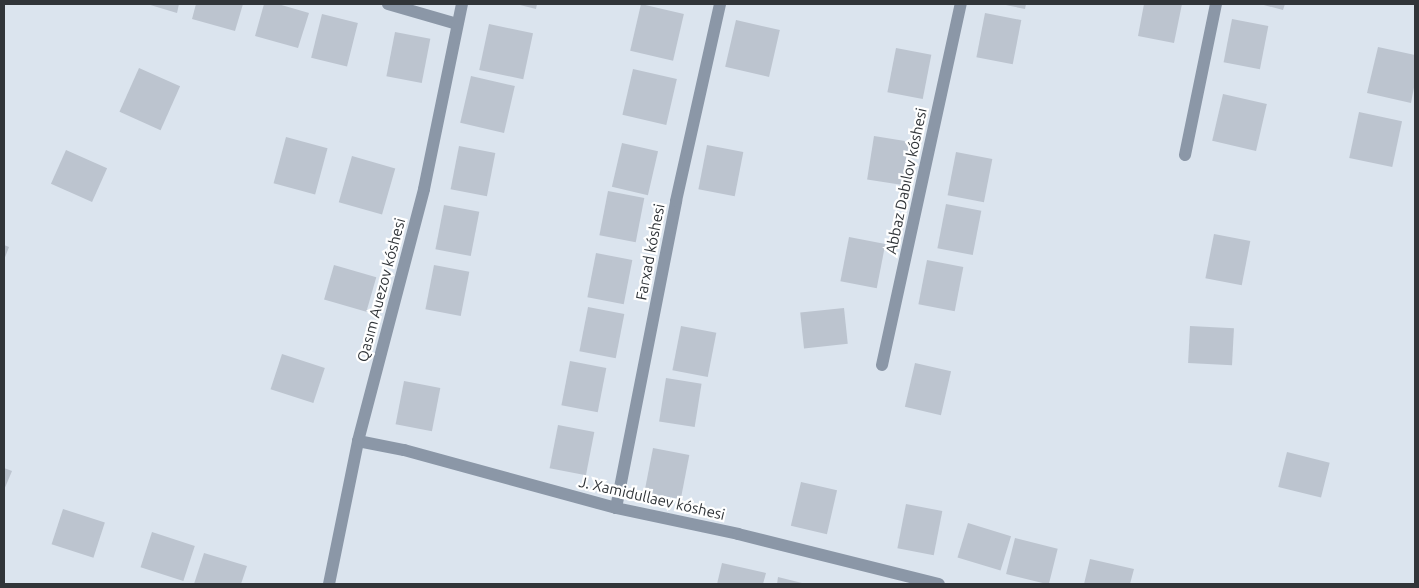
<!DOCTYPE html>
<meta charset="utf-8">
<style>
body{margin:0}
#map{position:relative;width:1419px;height:588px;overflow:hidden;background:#dbe4ee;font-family:Ubuntu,sans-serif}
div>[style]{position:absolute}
.building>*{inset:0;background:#bcc4cf;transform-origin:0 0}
.street>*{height:12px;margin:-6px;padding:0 6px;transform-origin:6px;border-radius:6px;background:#8b97a7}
span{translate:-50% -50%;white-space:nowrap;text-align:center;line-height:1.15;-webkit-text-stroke:4.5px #fff;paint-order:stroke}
.street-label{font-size:15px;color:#313539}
.frame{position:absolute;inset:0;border:5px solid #313539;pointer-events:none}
</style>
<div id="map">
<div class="building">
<i style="clip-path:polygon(147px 4px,179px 4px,177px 13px)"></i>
<i style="clip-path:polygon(196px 4px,243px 4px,235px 31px,192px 19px)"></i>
<i style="clip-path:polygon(264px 4px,278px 4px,309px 13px,298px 48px,255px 36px)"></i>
<i style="clip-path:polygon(516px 4px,537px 4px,536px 9px)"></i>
<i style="left:641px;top:4px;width:44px;height:48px;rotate:13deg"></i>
<i style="clip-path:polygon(1001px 4px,1026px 4px,1025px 9px)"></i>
<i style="clip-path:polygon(1144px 4px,1182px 4px,1174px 43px,1138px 36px)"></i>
<i style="clip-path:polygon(1260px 4px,1285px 4px,1283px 10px)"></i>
<i style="left:985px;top:13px;width:37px;height:45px;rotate:11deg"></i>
<i style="left:322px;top:14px;width:37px;height:45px;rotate:14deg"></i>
<i style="left:1232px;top:19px;width:37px;height:44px;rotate:11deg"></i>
<i style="left:736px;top:20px;width:45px;height:48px;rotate:13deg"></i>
<i style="left:489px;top:24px;width:45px;height:47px;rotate:12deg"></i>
<i style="left:395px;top:32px;width:36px;height:45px;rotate:11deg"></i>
<i style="clip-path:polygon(1378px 47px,1415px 55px,1415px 82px,1411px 103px,1367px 93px)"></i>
<i style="left:896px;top:48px;width:36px;height:45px;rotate:11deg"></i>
<i style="left:139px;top:68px;width:45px;height:48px;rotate:24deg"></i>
<i style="left:633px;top:69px;width:45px;height:47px;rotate:13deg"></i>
<i style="left:471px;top:76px;width:45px;height:48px;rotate:13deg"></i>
<i style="left:1223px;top:94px;width:45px;height:48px;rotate:13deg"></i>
<i style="left:1359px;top:112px;width:44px;height:47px;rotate:12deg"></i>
<i style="left:874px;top:136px;width:36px;height:44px;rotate:9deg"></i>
<i style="left:286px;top:137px;width:43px;height:48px;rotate:15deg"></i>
<i style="left:622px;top:143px;width:37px;height:45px;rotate:13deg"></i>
<i style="left:707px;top:145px;width:37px;height:45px;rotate:11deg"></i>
<i style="left:459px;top:146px;width:37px;height:44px;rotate:11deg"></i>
<i style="left:66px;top:150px;width:45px;height:37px;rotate:24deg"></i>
<i style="left:956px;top:152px;width:37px;height:44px;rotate:11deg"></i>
<i style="left:352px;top:156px;width:45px;height:48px;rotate:16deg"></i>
<i style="left:608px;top:191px;width:37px;height:45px;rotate:11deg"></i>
<i style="left:946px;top:204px;width:36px;height:45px;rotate:11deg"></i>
<i style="left:444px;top:205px;width:36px;height:45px;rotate:11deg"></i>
<i style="left:1214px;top:234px;width:37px;height:45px;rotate:11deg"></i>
<i style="left:849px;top:237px;width:37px;height:45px;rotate:11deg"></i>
<i style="clip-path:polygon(4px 245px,9px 247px,4px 260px)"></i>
<i style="left:596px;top:253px;width:37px;height:45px;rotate:11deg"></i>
<i style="left:927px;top:260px;width:37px;height:45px;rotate:11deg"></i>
<i style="left:334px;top:265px;width:44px;height:36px;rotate:16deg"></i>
<i style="left:434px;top:265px;width:36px;height:45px;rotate:11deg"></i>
<i style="left:588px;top:307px;width:37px;height:45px;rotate:11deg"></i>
<i style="left:844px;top:308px;width:36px;height:44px;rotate:84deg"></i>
<i style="left:681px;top:326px;width:36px;height:45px;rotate:11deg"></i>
<i style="left:1190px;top:326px;width:44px;height:37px;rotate:3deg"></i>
<i style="left:282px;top:354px;width:45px;height:37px;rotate:18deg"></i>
<i style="left:570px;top:361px;width:37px;height:45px;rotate:11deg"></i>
<i style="left:915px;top:363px;width:37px;height:45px;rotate:13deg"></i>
<i style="left:666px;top:378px;width:36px;height:44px;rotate:9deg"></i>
<i style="left:404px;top:381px;width:37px;height:44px;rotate:11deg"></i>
<i style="left:558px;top:425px;width:37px;height:44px;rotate:11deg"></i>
<i style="left:653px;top:448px;width:37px;height:45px;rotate:11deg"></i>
<i style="left:1287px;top:452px;width:44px;height:36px;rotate:14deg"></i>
<i style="clip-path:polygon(4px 468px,12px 471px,4px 490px)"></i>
<i style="left:801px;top:482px;width:37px;height:45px;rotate:13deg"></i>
<i style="left:906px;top:504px;width:37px;height:45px;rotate:11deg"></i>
<i style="left:63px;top:509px;width:44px;height:37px;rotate:18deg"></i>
<i style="left:968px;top:523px;width:45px;height:36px;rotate:17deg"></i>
<i style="left:152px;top:532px;width:45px;height:37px;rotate:18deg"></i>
<i style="left:1015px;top:538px;width:44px;height:37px;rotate:14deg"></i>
<i style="clip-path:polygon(204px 553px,247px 566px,241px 584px,194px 584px)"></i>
<i style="clip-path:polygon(1090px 559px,1134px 569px,1130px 584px,1084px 584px)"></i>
<i style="clip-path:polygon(722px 563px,766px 573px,763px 584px,717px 584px)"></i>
<i style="clip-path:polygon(778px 577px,806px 584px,777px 584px)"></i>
</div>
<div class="street">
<i style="left:388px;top:4px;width:72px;rotate:16.2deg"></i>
<i style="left:1185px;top:155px;width:154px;rotate:-78.4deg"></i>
<i style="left:882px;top:365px;width:370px;rotate:-77.7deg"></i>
<i style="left:358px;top:441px;width:47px;rotate:11.1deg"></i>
<i style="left:404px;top:450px;width:220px;rotate:15.3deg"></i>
<i style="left:616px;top:508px;width:125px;rotate:12deg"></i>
<i style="left:738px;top:534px;width:207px;rotate:14deg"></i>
<i style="left:616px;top:508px;width:313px;rotate:-78.9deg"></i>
<i style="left:676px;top:201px;width:202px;rotate:-77.4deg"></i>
<i style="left:329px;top:584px;width:146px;rotate:-78.5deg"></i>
<i style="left:358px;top:441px;width:260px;rotate:-75.3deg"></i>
<i style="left:424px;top:189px;width:189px;rotate:-78.4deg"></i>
</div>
<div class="street-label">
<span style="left:906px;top:181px;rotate:-78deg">Abbaz Dabılov kóshesi</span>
<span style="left:650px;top:252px;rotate:-79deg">Farxad kóshesi</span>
<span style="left:381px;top:290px;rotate:-75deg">Qasım Auezov kóshesi</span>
<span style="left:652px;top:498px;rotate:13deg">J. Xamidullaev kóshesi</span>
</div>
<div class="frame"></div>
</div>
